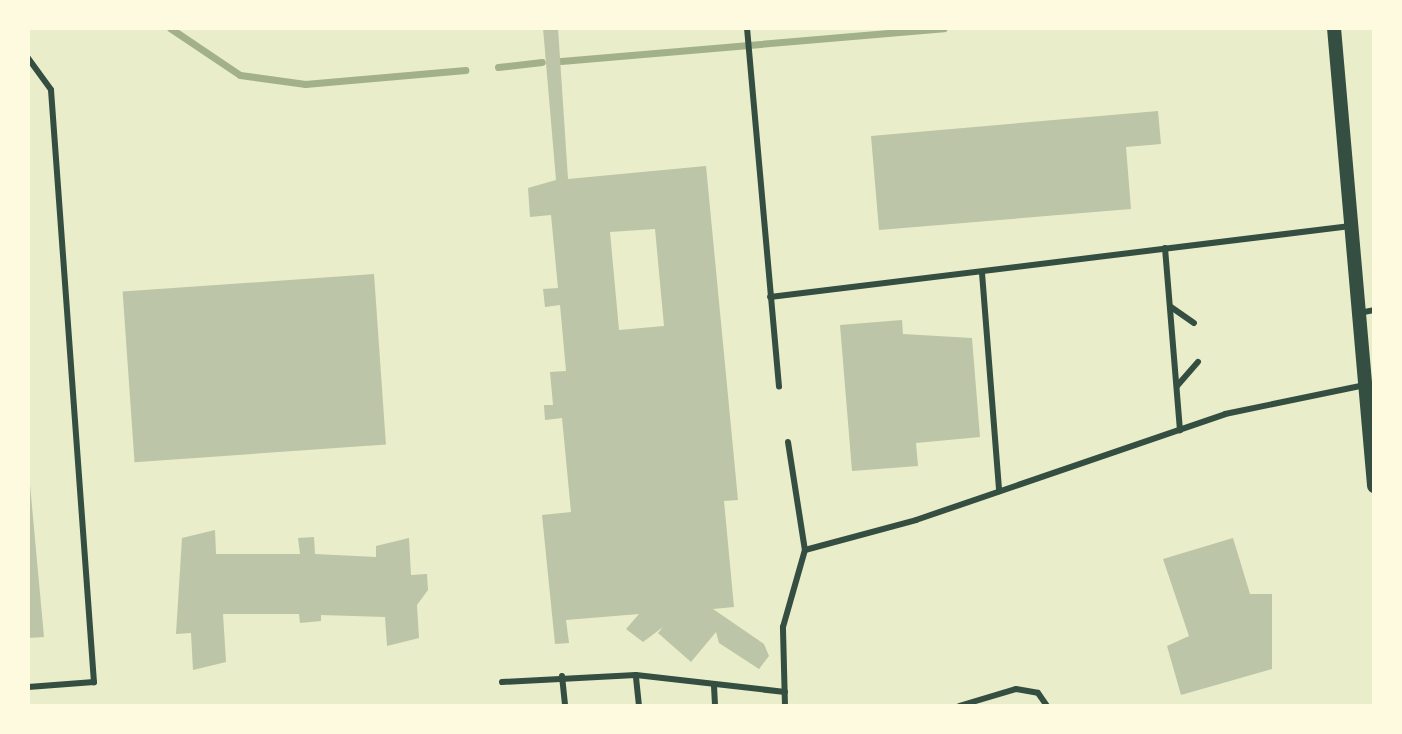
<!DOCTYPE html>
<style>
body{margin:0}
#map{position:relative;width:1402px;height:734px;overflow:hidden;background:#e9edc9;font-family:Montserrat,sans-serif}
div>[style]{position:absolute}
.stream>*{height:7px;margin:-3.5px;padding:0 3.5px;transform-origin:3.5px;border-radius:3.5px;background:#a3b18a}
.building>*{inset:0;background:#bcc5a7;transform-origin:0 0}
.service>*{height:6px;margin:-3px;padding:0 3px;transform-origin:3px;border-radius:3px;background:#344e41}
.tertiary>*{height:14px;margin:-7px;padding:0 7px;transform-origin:7px;border-radius:7px;background:#344e41}
span{translate:-50% -50%;white-space:nowrap;text-align:center;line-height:1.15;-webkit-text-stroke:7px #fefae0;paint-order:stroke}
.frame{position:absolute;inset:0;border:30px solid #fefae0;pointer-events:none}
</style>
<div id="map">
<div class="stream">
<i style="left:170px;top:28px;width:84px;rotate:33.9deg"></i>
<i style="left:240px;top:75px;width:66px;rotate:7.9deg"></i>
<i style="left:305px;top:84px;width:161px;rotate:-5deg"></i>
<i style="left:561px;top:61px;width:384px;rotate:-4.9deg"></i>
<i style="left:498px;top:67px;width:44px;rotate:-6.5deg"></i>
</div>
<div class="building">
<i style="clip-path:polygon(evenodd,543px 28px,558px 28px,568px 179px,706px 166px,738px 500px,724px 501px,734px 607px,713px 609px,764px 644px,769px 656px,759px 669px,719px 643px,716px 632px,691px 662px,658px 633px,663px 627px,643px 642px,626px 629px,639px 614px,566px 620px,569px 643px,555px 644px,542px 515px,571px 512px,562px 418px,545px 420px,544px 405px,553px 405px,550px 372px,566px 371px,560px 305px,545px 307px,543px 289px,558px 288px,551px 215px,530px 217px,528px 188px,556px 180px,543px 28px,655px 229px,664px 326px,619px 330px,610px 232px,655px 229px)"></i>
<i style="clip-path:polygon(1158px 111px,1161px 144px,1126px 147px,1131px 209px,879px 230px,871px 136px)"></i>
<i style="left:374px;top:274px;width:171px;height:252px;rotate:86deg"></i>
<i style="clip-path:polygon(902px 320px,903px 334px,972px 338px,980px 437px,916px 443px,918px 466px,852px 471px,840px 325px)"></i>
<i style="clip-path:polygon(28px 463px,44px 637px,28px 638px)"></i>
<i style="clip-path:polygon(215px 530px,216px 554px,300px 554px,298px 538px,314px 537px,315px 554px,376px 557px,376px 546px,409px 538px,411px 575px,427px 574px,428px 590px,417px 605px,419px 638px,387px 646px,385px 617px,321px 615px,321px 621px,300px 623px,299px 614px,223px 614px,226px 662px,193px 670px,191px 633px,176px 634px,182px 538px)"></i>
<i style="clip-path:polygon(1233px 538px,1250px 594px,1272px 594px,1272px 669px,1181px 695px,1167px 646px,1189px 636px,1163px 559px)"></i>
</div>
<div class="service">
<i style="left:747px;top:28px;width:360px;rotate:84.9deg"></i>
<i style="left:28px;top:58px;width:39px;rotate:54deg"></i>
<i style="left:51px;top:90px;width:594px;rotate:85.85deg"></i>
<i style="left:94px;top:682px;width:66px;rotate:175.7deg"></i>
<i style="left:1165px;top:248px;width:183px;rotate:85.3deg"></i>
<i style="left:982px;top:273px;width:219px;rotate:85.5deg"></i>
<i style="left:770px;top:297px;width:585px;rotate:-6.97deg"></i>
<i style="left:1171px;top:307px;width:28px;rotate:35deg"></i>
<i style="left:1359px;top:313px;width:15px;rotate:-11deg"></i>
<i style="left:1177px;top:386px;width:32px;rotate:-49deg"></i>
<i style="left:788px;top:442px;width:109px;rotate:81.1deg"></i>
<i style="left:805px;top:550px;width:115px;rotate:-15.1deg"></i>
<i style="left:916px;top:520px;width:327px;rotate:-18.9deg"></i>
<i style="left:1225px;top:414px;width:143px;rotate:-11.7deg"></i>
<i style="left:562px;top:676px;width:30px;rotate:84deg"></i>
<i style="left:502px;top:682px;width:134px;rotate:-3deg"></i>
<i style="left:714px;top:686px;width:20px;rotate:87deg"></i>
<i style="left:639px;top:706px;width:31px;rotate:-96deg"></i>
<i style="left:636px;top:675px;width:150px;rotate:6.5deg"></i>
<i style="left:785px;top:706px;width:79px;rotate:-91.5deg"></i>
<i style="left:783px;top:627px;width:80px;rotate:-74.1deg"></i>
<i style="left:959px;top:706px;width:59px;rotate:-16.6deg"></i>
<i style="left:1016px;top:689px;width:22px;rotate:10deg"></i>
<i style="left:1038px;top:693px;width:16px;rotate:55deg"></i>
</div>
<div class="tertiary">
<i style="left:1334px;top:28px;width:460px;rotate:85deg"></i>
</div>
<div class="frame"></div>
</div>
